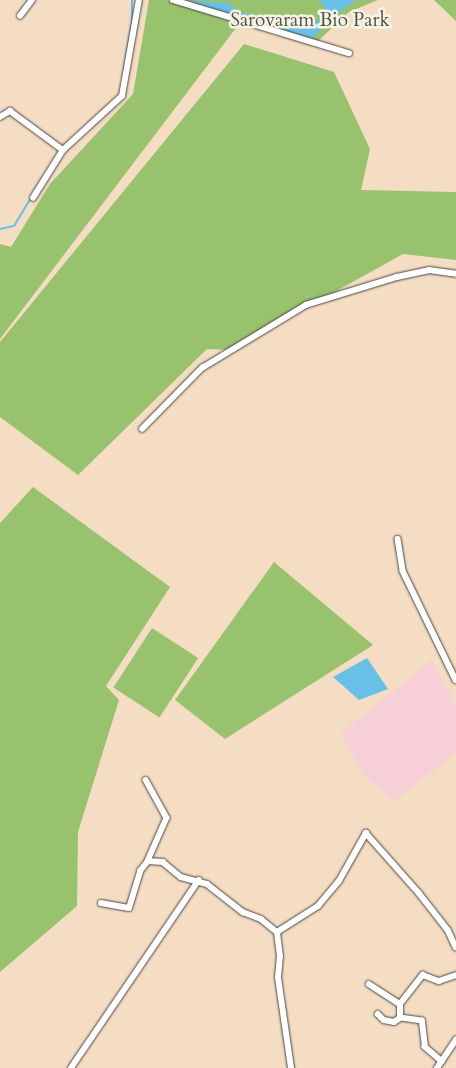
<!DOCTYPE html>
<style>
body{margin:0}
#map{position:relative;width:456px;height:1068px;overflow:hidden;background:#f4ddc2;font-family:Cardo,serif}
div>[style]{position:absolute}
.built>*{inset:0;background:#f6cfd7}
.green>*{inset:0;background:#99c26e;transform-origin:0 0}
.water>*{inset:0;background:#69c0e6}
.stream>*{height:2px;margin:-1px;padding:0 1px;transform-origin:1px;border-radius:1px;background:#69c0e6}
.roads{filter:drop-shadow(0 0 1px #494642) drop-shadow(0 0 1px #494642)}
.minor>*{height:5.5px;margin:-2.75px;padding:0 2.75px;transform-origin:2.75px;border-radius:2.75px;background:#fff}
span{translate:-50% -50%;white-space:nowrap;text-align:center;line-height:1.15;-webkit-text-stroke:5px #f7f3e8;paint-order:stroke}
.park-label{font-size:19px;color:#4c583f}
</style>
<div id="map">
<div class="built">
<i style="clip-path:polygon(432px 660px,456px 705px,456px 753px,393px 802px,362px 773px,341px 733px)"></i>
</div>
<div class="green">
<i style="clip-path:polygon(149px 0,167px 0,239px 24px,0 339px,0 244px,11px 247px,50px 184px,133px 94px)"></i>
<i style="clip-path:polygon(169px 0,378px 0,349px 12px,316px 43px)"></i>
<i style="clip-path:polygon(434px 0,456px 0,456px 21px)"></i>
<i style="clip-path:polygon(244px 44px,334px 72px,370px 149px,361px 190px,456px 192px,456px 260px,403px 254px,230px 350px,207px 349px,78px 475px,0 417px,0 342px)"></i>
<i style="clip-path:polygon(33px 487px,170px 587px,106px 686px,119px 700px,78px 832px,77px 906px,0 972px,0 523px)"></i>
<i style="clip-path:polygon(274px 562px,373px 645px,225px 739px,175px 700px)"></i>
<i style="left:152px;top:628px;width:55px;height:71px;rotate:33deg"></i>
</div>
<div class="water">
<i style="clip-path:polygon(178px 0,229px 3px,239px 12px,279px 20px,293px 28px,309px 27px,319px 19px,325px 4px,316px 0,356px 0,332px 17px,312px 39px)"></i>
<i style="clip-path:polygon(367px 658px,388px 689px,359px 700px,333px 677px)"></i>
</div>
<div class="stream">
<i style="left:124px;top:69px;width:48px;rotate:-80.3deg"></i>
<i style="left:132px;top:22px;width:22px;rotate:-90deg"></i>
<i style="left:0;top:229px;width:14px;rotate:-12deg"></i>
<i style="left:14px;top:226px;width:33px;rotate:-59deg"></i>
</div>
<div class="roads">
<div class="minor">
<i style="left:173px;top:0;width:184px;rotate:16.8deg"></i>
<i style="left:20px;top:16px;width:20px;rotate:-53deg"></i>
<i style="left:0;top:117px;width:12px;rotate:-31deg"></i>
<i style="left:10px;top:111px;width:66px;rotate:36.3deg"></i>
<i style="left:33px;top:198px;width:57px;rotate:-58deg"></i>
<i style="left:63px;top:150px;width:80px;rotate:-42.5deg"></i>
<i style="left:122px;top:96px;width:97px;rotate:-80deg"></i>
<i style="left:142px;top:429px;width:86px;rotate:-45.5deg"></i>
<i style="left:202px;top:368px;width:122px;rotate:-31.2deg"></i>
<i style="left:306px;top:305px;width:95px;rotate:-17.1deg"></i>
<i style="left:397px;top:277px;width:33px;rotate:-12deg"></i>
<i style="left:429px;top:270px;width:27px;rotate:8deg"></i>
<i style="left:398px;top:539px;width:32px;rotate:81deg"></i>
<i style="left:403px;top:571px;width:121px;rotate:64.1deg"></i>
<i style="left:146px;top:780px;width:43px;rotate:61.1deg"></i>
<i style="left:167px;top:818px;width:47px;rotate:113.8deg"></i>
<i style="left:101px;top:903px;width:28px;rotate:10deg"></i>
<i style="left:129px;top:908px;width:39px;rotate:-73deg"></i>
<i style="left:140px;top:871px;width:13px;rotate:-51deg"></i>
<i style="left:148px;top:861px;width:15px;rotate:4deg"></i>
<i style="left:163px;top:862px;width:23px;rotate:40deg"></i>
<i style="left:181px;top:877px;width:27px;rotate:15deg"></i>
<i style="left:207px;top:884px;width:46px;rotate:37.9deg"></i>
<i style="left:243px;top:912px;width:19px;rotate:21deg"></i>
<i style="left:261px;top:919px;width:21px;rotate:39deg"></i>
<i style="left:369px;top:984px;width:37px;rotate:33deg"></i>
<i style="left:378px;top:1014px;width:8px;rotate:45deg"></i>
<i style="left:384px;top:1020px;width:10px;rotate:11deg"></i>
<i style="left:394px;top:1022px;width:7px;rotate:-34deg"></i>
<i style="left:442px;top:1062px;width:23px;rotate:-139deg"></i>
<i style="left:425px;top:1047px;width:26px;rotate:-97deg"></i>
<i style="left:422px;top:1021px;width:22px;rotate:-172deg"></i>
<i style="left:400px;top:1018px;width:14px;rotate:-90deg"></i>
<i style="left:400px;top:1004px;width:37px;rotate:-52deg"></i>
<i style="left:423px;top:975px;width:17px;rotate:21deg"></i>
<i style="left:439px;top:981px;width:18px;rotate:-19deg"></i>
<i style="left:71px;top:1068px;width:227px;rotate:-55.8deg"></i>
<i style="left:291px;top:1068px;width:91px;rotate:-98.2deg"></i>
<i style="left:278px;top:978px;width:21px;rotate:-85deg"></i>
<i style="left:280px;top:957px;width:25px;rotate:-97deg"></i>
<i style="left:277px;top:932px;width:49px;rotate:-32.4deg"></i>
<i style="left:318px;top:906px;width:33px;rotate:-50deg"></i>
<i style="left:339px;top:881px;width:55px;rotate:-60.6deg"></i>
<i style="left:366px;top:833px;width:80px;rotate:48.5deg"></i>
<i style="left:419px;top:893px;width:47px;rotate:51.9deg"></i>
<i style="left:448px;top:930px;width:19px;rotate:65deg"></i>
<i style="left:437px;top:1068px;width:34px;rotate:-56deg"></i>
</div>
</div>
<div class="park-label">
<span style="left:310px;top:21px">Sarovaram Bio Park</span>
</div>
</div>
